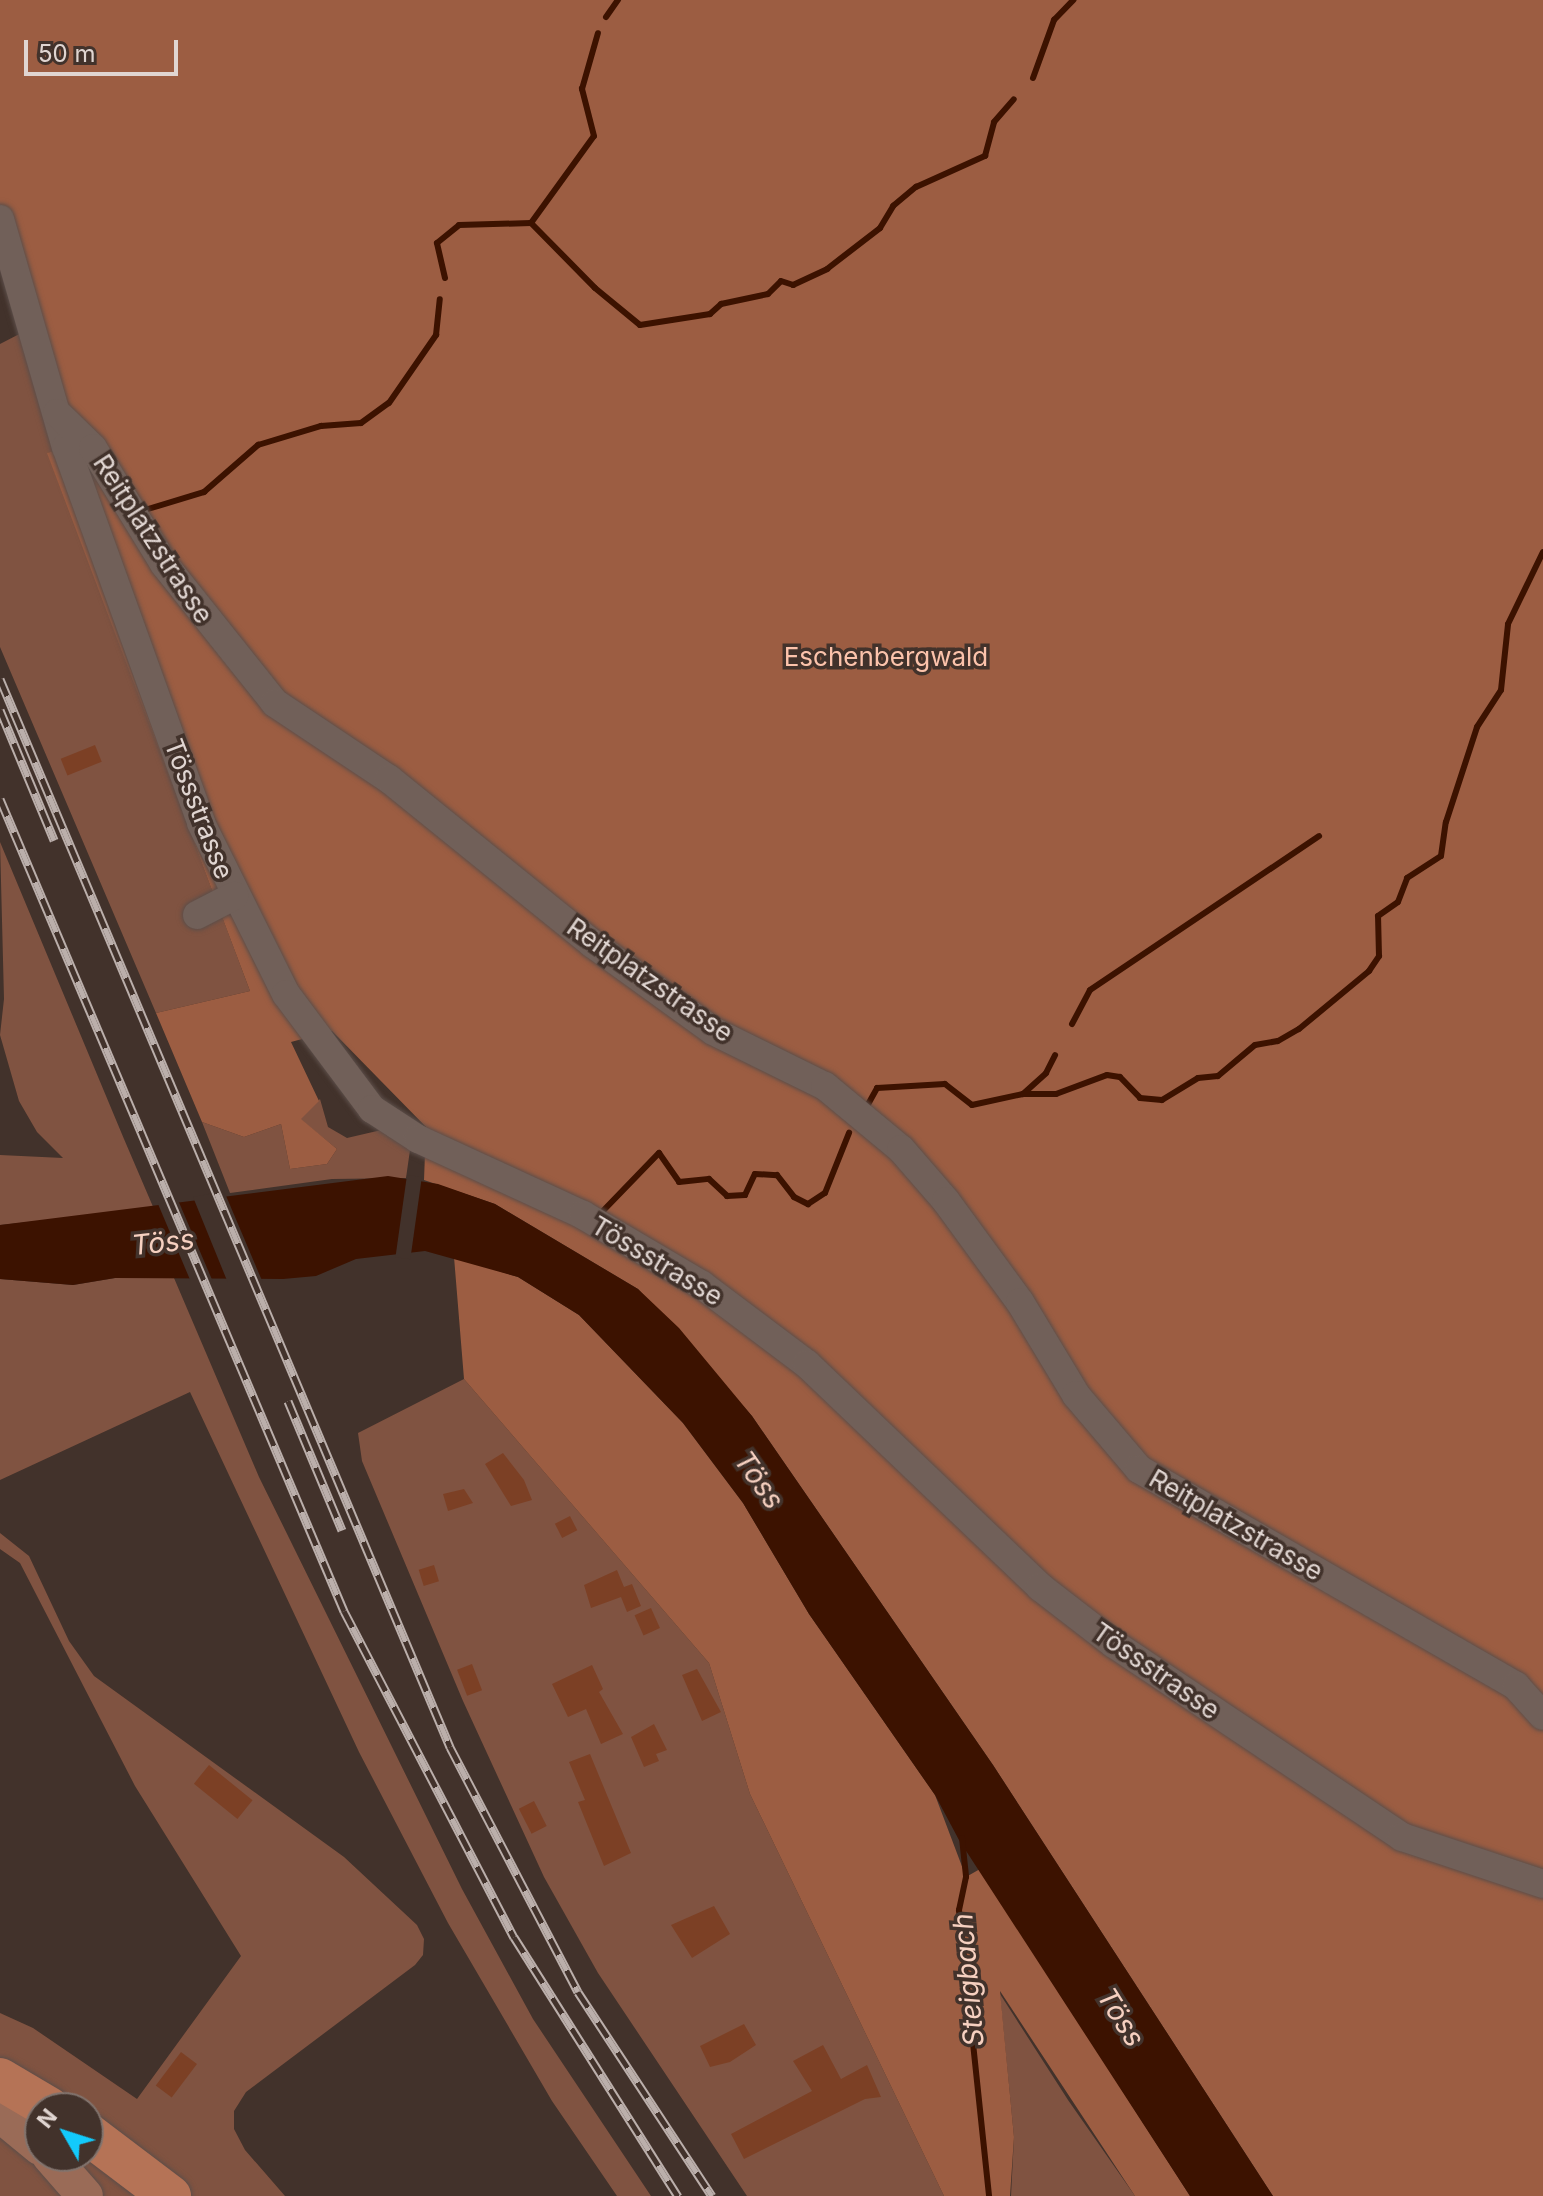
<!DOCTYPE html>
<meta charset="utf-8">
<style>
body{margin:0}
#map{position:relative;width:1543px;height:2196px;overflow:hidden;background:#42322b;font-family:Inter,sans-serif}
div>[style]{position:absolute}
.green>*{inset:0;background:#805341}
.forest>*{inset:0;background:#9c5d42}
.water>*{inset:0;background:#3c1200}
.pier>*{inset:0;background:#42322b;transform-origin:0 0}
.stream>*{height:6px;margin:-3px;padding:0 3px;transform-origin:3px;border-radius:3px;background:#3c1200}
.building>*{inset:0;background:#7c4025;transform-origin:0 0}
.roads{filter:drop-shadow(0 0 2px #5c4e49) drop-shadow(0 0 2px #5c4e49)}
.minor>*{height:28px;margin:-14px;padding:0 14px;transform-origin:14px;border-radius:14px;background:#716059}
.major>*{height:36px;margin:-18px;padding:0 18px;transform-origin:18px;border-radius:18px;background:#9a6b57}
.highway>*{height:42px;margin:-21px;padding:0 21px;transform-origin:21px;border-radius:21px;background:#b57356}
.rail>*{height:9px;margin-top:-4.5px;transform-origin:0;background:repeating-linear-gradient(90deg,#42322b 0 18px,#bbafab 0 36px);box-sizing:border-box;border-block:2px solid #bbafab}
span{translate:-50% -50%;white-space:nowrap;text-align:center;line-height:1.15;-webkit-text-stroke:7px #42322b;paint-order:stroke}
.street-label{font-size:26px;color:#e0d5d1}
.park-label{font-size:26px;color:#fcc3ab}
.water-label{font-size:28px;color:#f6d0c0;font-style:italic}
.north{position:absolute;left:24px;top:2092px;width:80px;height:80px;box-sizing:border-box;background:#42322b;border:2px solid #81736d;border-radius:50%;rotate:309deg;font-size:22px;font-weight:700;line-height:32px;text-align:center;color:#e0d5d1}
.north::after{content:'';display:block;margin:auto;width:28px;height:36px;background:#13cafb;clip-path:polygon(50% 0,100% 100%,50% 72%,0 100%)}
.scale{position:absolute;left:24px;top:40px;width:154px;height:36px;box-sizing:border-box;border:4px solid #e0d5d1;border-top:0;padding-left:10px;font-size:24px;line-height:28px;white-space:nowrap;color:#e0d5d1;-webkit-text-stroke:6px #42322b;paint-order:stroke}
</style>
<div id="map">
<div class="green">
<i style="clip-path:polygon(31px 328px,66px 447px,48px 453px,250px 991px,156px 1013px,0 647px,0 344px)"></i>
<i style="clip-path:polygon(0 842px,124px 1139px,154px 1209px,0 1225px,0 1155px,63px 1158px,37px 1132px,19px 1101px,0 1035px,4px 999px)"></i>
<i style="clip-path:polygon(320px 1099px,328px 1127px,347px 1138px,390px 1128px,410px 1150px,406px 1178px,332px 1179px,230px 1193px,202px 1122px,244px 1137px,281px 1124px,290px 1169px,327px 1164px,337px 1149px,300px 1119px)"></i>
<i style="clip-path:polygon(115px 1278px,174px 1278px,259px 1477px,462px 1889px,533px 2019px,651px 2196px,617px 2196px,552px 2101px,448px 1923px,359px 1752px,190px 1392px,0 1480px,0 1279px,73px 1285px)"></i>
<i style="clip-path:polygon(464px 1379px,709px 1663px,750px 1794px,944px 2196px,747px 2196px,598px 1973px,544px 1877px,463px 1701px,362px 1461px,358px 1433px)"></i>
<i style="clip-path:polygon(evenodd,0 1533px,29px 1556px,69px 1641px,94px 1676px,344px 1857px,417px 1925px,424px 1939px,423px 1955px,415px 1965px,246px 2092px,234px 2111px,234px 2129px,245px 2150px,285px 2196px,0 2196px,0 2013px,33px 2028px,137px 2099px,241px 1956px,135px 1786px,20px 1563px,0 1549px,0 1533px,40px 2108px,88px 2108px,88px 2156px,40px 2156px,40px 2108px)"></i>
<i style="clip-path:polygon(1000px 1994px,1068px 2100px,1135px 2196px,1011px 2196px,1014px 2137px)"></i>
</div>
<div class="forest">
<i style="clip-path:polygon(0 0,1543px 0,1543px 2196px,1273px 2196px,993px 1765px,752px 1416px,638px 1289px,495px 1204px,424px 1180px,426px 1127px,332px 1031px,291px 1042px,319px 1101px,301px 1119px,337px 1149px,327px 1164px,290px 1169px,281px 1124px,244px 1137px,202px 1122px,156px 1013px,250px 991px,47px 453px,66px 447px,0 219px)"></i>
<i style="clip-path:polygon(454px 1257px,518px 1277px,579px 1315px,683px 1423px,743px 1503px,809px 1614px,935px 1795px,966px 1877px,980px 1869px,1190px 2196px,1135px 2196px,1000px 1991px,1014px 2137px,1010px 2196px,944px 2196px,750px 1794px,709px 1663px,464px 1379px)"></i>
</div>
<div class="water">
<i style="clip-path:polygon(388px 1176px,438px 1184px,495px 1204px,638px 1289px,679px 1328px,752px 1416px,993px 1765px,1273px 2196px,1190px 2196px,959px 1840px,935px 1795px,809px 1614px,743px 1503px,683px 1423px,579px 1315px,518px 1277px,425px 1251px,356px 1259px,316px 1276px,283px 1279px,115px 1278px,73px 1285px,0 1279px,0 1225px)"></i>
</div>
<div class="pier">
<i style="left:407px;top:1175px;width:15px;height:83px;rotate:8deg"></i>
<i style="clip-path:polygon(224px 1191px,263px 1283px,228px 1283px,193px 1197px)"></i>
<i style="clip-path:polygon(178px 1200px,213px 1282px,191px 1282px,158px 1204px)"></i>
</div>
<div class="stream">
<i style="left:606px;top:17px;width:21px;rotate:-55deg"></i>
<i style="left:1033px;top:78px;width:62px;rotate:-70.1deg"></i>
<i style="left:1054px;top:20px;width:28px;rotate:-46deg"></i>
<i style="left:531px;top:223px;width:107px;rotate:-54.1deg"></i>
<i style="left:594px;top:136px;width:49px;rotate:-104.3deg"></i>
<i style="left:582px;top:89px;width:58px;rotate:-74.1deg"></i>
<i style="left:445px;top:278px;width:36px;rotate:-103deg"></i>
<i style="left:437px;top:243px;width:28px;rotate:-39deg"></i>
<i style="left:459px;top:225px;width:72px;rotate:-1.6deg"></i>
<i style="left:531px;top:223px;width:91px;rotate:45.4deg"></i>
<i style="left:595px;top:288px;width:58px;rotate:39.4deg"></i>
<i style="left:640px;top:325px;width:71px;rotate:-8.9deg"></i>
<i style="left:710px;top:314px;width:15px;rotate:-42deg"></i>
<i style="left:721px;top:304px;width:48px;rotate:-12deg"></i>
<i style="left:768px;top:294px;width:18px;rotate:-45deg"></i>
<i style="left:781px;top:281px;width:13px;rotate:18deg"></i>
<i style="left:793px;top:285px;width:38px;rotate:-25deg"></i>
<i style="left:827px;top:269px;width:67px;rotate:-37.7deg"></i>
<i style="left:880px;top:228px;width:26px;rotate:-59deg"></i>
<i style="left:893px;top:206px;width:30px;rotate:-40deg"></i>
<i style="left:916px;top:187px;width:76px;rotate:-24.2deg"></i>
<i style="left:985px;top:156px;width:35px;rotate:-75deg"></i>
<i style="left:994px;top:122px;width:30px;rotate:-49deg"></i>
<i style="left:148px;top:509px;width:59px;rotate:-16.9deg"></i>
<i style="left:204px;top:492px;width:72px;rotate:-41deg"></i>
<i style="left:258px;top:445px;width:66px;rotate:-16.8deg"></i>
<i style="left:321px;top:426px;width:40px;rotate:-4.3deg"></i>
<i style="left:361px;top:423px;width:34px;rotate:-36deg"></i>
<i style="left:389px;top:403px;width:83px;rotate:-55.3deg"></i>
<i style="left:436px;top:335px;width:36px;rotate:-84deg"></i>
<i style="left:1072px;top:1024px;width:38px;rotate:-62deg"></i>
<i style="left:1090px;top:990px;width:276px;rotate:-33.9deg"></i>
<i style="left:1023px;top:1094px;width:31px;rotate:-42deg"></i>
<i style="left:1046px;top:1073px;width:20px;rotate:-63deg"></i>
<i style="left:866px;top:1108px;width:23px;rotate:-61deg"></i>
<i style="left:877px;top:1088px;width:68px;rotate:-3.4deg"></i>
<i style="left:945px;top:1084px;width:34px;rotate:38deg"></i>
<i style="left:972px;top:1105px;width:52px;rotate:-12.2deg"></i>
<i style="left:1023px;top:1094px;width:33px"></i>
<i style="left:1056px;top:1094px;width:54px;rotate:-20.4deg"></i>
<i style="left:1107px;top:1075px;width:13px;rotate:9deg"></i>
<i style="left:1120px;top:1077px;width:29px;rotate:46deg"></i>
<i style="left:1140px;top:1098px;width:22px;rotate:5deg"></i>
<i style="left:1162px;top:1100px;width:42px;rotate:-31.4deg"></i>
<i style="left:1198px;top:1078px;width:20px;rotate:-6deg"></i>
<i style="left:1218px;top:1076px;width:48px;rotate:-40deg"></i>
<i style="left:1255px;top:1045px;width:23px;rotate:-10deg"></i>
<i style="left:1278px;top:1041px;width:24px;rotate:-30deg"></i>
<i style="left:1299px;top:1029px;width:91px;rotate:-39.6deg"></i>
<i style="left:1369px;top:971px;width:18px;rotate:-56deg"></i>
<i style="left:1379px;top:956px;width:40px;rotate:-91.4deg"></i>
<i style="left:1378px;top:916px;width:24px;rotate:-35deg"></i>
<i style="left:1398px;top:902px;width:26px;rotate:-69deg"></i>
<i style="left:1407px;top:878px;width:40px;rotate:-32.9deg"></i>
<i style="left:1441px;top:856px;width:34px;rotate:-82deg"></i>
<i style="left:1446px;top:822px;width:100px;rotate:-71.9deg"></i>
<i style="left:1477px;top:727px;width:44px;rotate:-57deg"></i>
<i style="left:1501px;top:690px;width:66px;rotate:-83.9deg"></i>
<i style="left:1508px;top:624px;width:80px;rotate:-64.1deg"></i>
<i style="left:600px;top:1214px;width:85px;rotate:-46deg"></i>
<i style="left:659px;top:1153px;width:35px;rotate:55deg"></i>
<i style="left:679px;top:1182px;width:30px;rotate:-6deg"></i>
<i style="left:709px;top:1179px;width:25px;rotate:43deg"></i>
<i style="left:727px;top:1196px;width:18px;rotate:-3deg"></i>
<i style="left:745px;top:1195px;width:23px;rotate:-65deg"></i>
<i style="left:755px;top:1174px;width:22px;rotate:3deg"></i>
<i style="left:777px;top:1175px;width:28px;rotate:52deg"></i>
<i style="left:794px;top:1197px;width:16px;rotate:27deg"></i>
<i style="left:808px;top:1204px;width:20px;rotate:-33deg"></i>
<i style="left:825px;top:1193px;width:65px;rotate:-68.2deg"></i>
<i style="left:962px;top:1838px;width:39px;rotate:84deg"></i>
<i style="left:966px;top:1877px;width:34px;rotate:102deg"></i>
<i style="left:959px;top:1910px;width:288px;rotate:84deg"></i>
</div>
<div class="building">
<i style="left:95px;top:745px;width:18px;height:37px;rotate:68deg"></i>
<i style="clip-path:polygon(503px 1453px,524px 1480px,532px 1500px,511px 1506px,485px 1464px)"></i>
<i style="clip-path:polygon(464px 1489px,473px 1503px,448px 1511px,443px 1494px)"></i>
<i style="left:570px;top:1516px;width:16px;height:17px;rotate:63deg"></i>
<i style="left:434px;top:1565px;width:17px;height:16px;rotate:73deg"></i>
<i style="clip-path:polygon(617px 1570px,624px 1587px,632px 1584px,641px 1606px,627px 1612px,621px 1597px,591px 1608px,584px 1585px)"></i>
<i style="left:651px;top:1608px;width:22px;height:18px;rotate:66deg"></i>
<i style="left:472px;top:1664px;width:28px;height:16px;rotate:69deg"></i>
<i style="clip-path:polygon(592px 1665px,603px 1689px,599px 1692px,623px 1734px,601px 1744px,586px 1709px,568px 1717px,552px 1684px)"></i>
<i style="clip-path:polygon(697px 1669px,721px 1712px,702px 1721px,682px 1675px)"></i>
<i style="clip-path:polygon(654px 1724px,667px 1750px,656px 1754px,659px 1761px,644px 1767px,631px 1737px)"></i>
<i style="clip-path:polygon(590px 1754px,631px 1853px,604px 1866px,578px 1802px,585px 1800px,569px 1762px)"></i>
<i style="left:209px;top:1765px;width:56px;height:24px;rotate:39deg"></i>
<i style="left:534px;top:1801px;width:28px;height:17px;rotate:63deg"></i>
<i style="clip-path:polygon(714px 1906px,730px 1934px,692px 1958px,671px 1925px)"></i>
<i style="clip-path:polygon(744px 2024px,756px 2045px,730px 2062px,710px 2067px,700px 2046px)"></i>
<i style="clip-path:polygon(823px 2045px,841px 2079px,867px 2065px,881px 2097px,865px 2099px,744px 2159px,731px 2134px,812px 2091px,793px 2061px)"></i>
<i style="left:181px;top:2052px;width:20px;height:42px;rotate:37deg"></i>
</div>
<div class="roads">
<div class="minor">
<i style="left:0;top:219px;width:237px;rotate:73.9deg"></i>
<i style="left:66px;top:447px;width:400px;rotate:70.2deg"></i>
<i style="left:201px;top:823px;width:191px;rotate:63.6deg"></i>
<i style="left:286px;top:994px;width:144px;rotate:53.2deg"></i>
<i style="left:372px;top:1109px;width:55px;rotate:33.1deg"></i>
<i style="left:418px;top:1139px;width:182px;rotate:24.7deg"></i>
<i style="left:583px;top:1215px;width:138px;rotate:30.5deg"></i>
<i style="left:702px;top:1285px;width:131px;rotate:37deg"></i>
<i style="left:807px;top:1364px;width:323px;rotate:43.7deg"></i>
<i style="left:1040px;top:1587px;width:93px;rotate:37.6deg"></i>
<i style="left:1114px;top:1644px;width:347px;rotate:33.8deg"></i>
<i style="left:1402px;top:1837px;width:149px;rotate:18.4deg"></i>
<i style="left:57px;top:413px;width:50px;rotate:44.2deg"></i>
<i style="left:93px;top:448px;width:136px;rotate:58.5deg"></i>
<i style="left:164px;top:564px;width:178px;rotate:51.4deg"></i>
<i style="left:275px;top:703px;width:137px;rotate:33.7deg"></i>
<i style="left:389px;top:779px;width:262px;rotate:39deg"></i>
<i style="left:593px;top:944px;width:148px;rotate:35.9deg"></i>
<i style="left:713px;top:1031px;width:125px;rotate:26.2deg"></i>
<i style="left:825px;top:1086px;width:99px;rotate:39.7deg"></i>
<i style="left:901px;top:1149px;width:69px;rotate:49.1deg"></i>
<i style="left:946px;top:1201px;width:125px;rotate:53.8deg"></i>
<i style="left:1020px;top:1302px;width:109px;rotate:58.9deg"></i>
<i style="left:1076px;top:1395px;width:97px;rotate:49.6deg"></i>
<i style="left:1139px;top:1469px;width:435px;rotate:29.9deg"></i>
<i style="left:1516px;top:1686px;width:40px;rotate:48deg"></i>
<i style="left:197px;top:915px;width:42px;rotate:-27.2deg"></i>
</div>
<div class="major">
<i style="left:0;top:2114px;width:52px;rotate:39.5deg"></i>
<i style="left:50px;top:2156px;width:53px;rotate:48.8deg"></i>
</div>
<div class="highway">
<i style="left:0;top:2079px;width:57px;rotate:30.6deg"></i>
<i style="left:88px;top:2134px;width:103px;rotate:37.1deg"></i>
</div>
</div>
<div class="rail">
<i style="left:0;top:679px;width:1159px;rotate:67.15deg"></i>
<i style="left:450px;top:1747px;width:276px;rotate:62.4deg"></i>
<i style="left:578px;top:1992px;width:244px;rotate:56.7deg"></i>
<i style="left:0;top:710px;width:141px;rotate:67.4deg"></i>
<i style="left:0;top:799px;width:882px;rotate:67.04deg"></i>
<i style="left:344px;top:1611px;width:368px;rotate:62.5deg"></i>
<i style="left:514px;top:1937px;width:307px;rotate:57.7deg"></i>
<i style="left:288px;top:1401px;width:140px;rotate:67.3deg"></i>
</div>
<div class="street-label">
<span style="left:153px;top:539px;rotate:57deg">Reitplatzstrasse</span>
<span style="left:199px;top:809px;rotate:69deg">Tössstrasse</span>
<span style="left:650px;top:980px;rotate:35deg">Reitplatzstrasse</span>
<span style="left:657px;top:1261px;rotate:31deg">Tössstrasse</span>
<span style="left:1236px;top:1525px;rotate:30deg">Reitplatzstrasse</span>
<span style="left:1156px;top:1671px;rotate:35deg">Tössstrasse</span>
</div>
<div class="park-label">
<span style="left:886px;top:657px">Eschenbergwald</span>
</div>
<div class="water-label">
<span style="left:163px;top:1242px;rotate:-6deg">Töss</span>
<span style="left:759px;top:1480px;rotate:55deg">Töss</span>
<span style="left:968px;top:1980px;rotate:-95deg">Steigbach</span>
<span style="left:1121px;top:2017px;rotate:58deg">Töss</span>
</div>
<div class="north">N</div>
<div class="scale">50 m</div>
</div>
